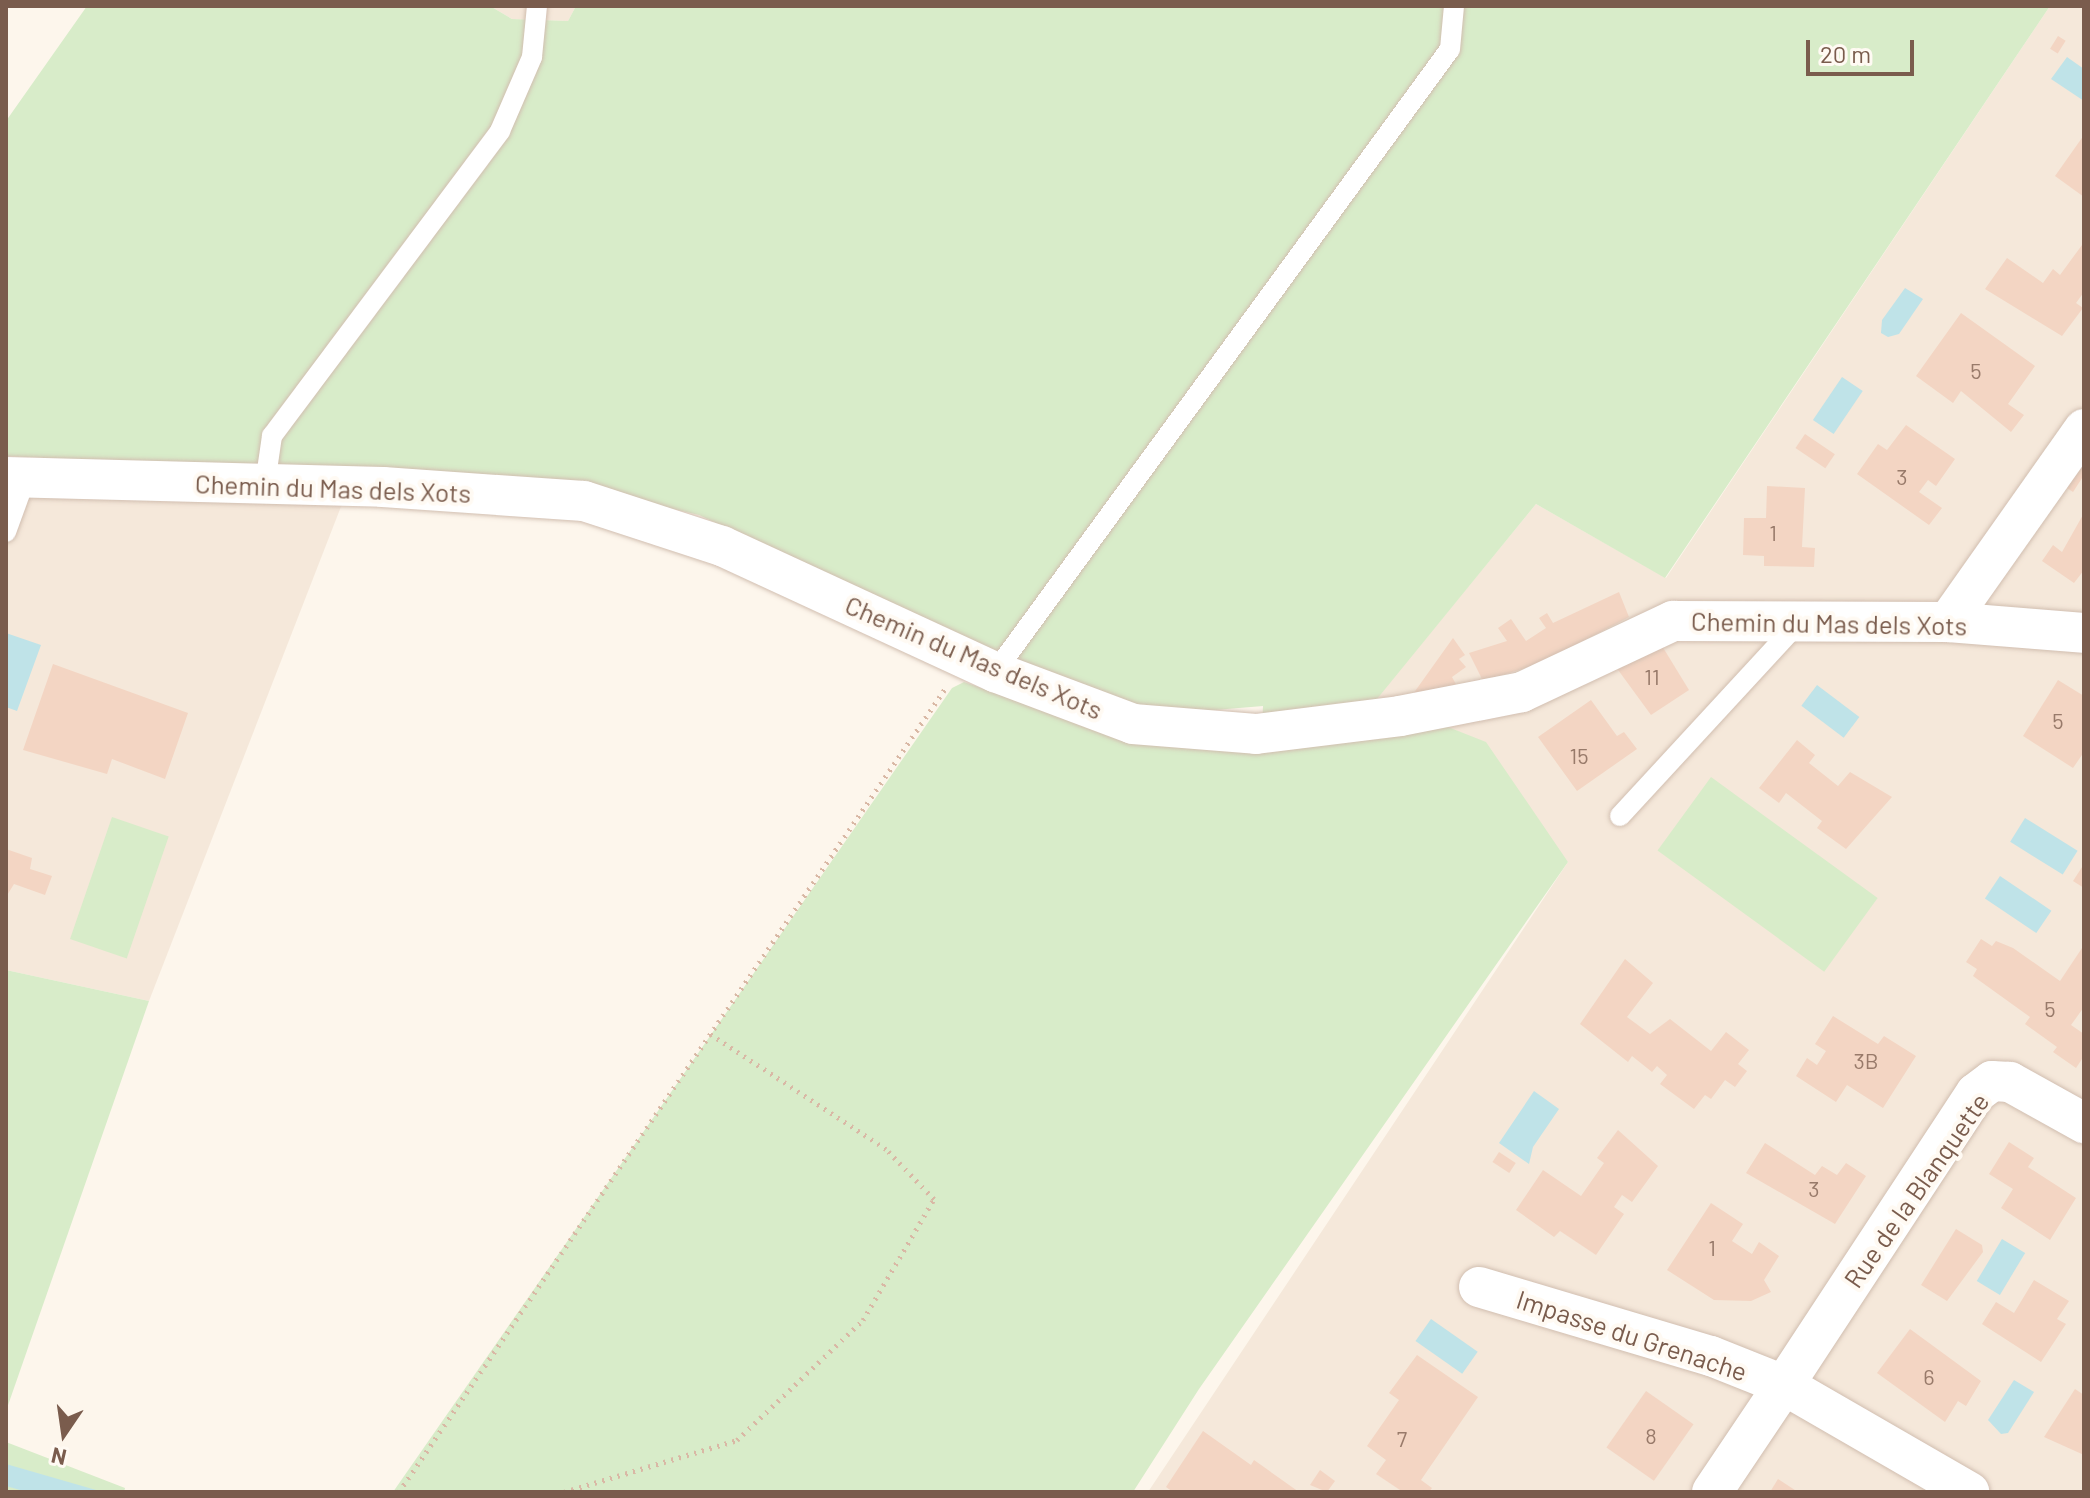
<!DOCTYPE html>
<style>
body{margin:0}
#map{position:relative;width:2090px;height:1498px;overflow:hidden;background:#fdf6ec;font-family:Barlow,sans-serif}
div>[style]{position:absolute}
.residential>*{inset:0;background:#f5e8da}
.green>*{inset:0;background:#d8ecc9;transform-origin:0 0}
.water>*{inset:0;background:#bfe3e8;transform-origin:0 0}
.building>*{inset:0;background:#f3d5c3;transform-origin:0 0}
.path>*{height:5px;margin-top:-2.5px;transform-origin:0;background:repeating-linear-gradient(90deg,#d9b8a5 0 2px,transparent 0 8px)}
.roads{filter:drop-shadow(0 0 2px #d1beb0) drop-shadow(0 0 2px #d1beb0)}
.service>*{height:20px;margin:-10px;padding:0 10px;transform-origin:10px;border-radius:10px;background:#fff}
.minor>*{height:40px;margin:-20px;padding:0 20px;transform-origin:20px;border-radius:20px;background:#fff}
span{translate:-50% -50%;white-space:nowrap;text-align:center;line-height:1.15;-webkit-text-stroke:8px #fffaf3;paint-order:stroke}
.number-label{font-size:22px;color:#987a6a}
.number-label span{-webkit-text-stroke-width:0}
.street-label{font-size:26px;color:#7a5c4d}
.frame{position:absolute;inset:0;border:8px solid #7a5c4d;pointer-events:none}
.north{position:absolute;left:24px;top:1394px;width:80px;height:80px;-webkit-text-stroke:6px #fffaf3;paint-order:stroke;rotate:193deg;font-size:22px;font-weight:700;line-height:32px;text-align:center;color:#7a5c4d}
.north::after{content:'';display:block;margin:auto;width:28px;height:36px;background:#7a5c4d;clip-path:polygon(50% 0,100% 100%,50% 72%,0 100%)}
.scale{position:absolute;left:1806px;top:40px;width:108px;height:36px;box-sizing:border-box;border:4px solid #7a5c4d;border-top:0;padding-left:10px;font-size:24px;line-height:28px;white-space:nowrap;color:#7a5c4d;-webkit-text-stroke:6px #fffaf3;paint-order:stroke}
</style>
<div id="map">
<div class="residential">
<i style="clip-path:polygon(490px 6px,576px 6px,568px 21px,512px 19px)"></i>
<i style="clip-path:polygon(2050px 6px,2084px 6px,2084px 1492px,1148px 1492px,1568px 862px,1376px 699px,1536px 504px,1666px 578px)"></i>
<i style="clip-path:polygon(6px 497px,342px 504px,149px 1001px,6px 970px)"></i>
</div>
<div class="green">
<i style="clip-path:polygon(87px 6px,490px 6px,512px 19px,568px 21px,576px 6px,2050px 6px,1665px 578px,1536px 504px,1377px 699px,1486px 742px,1568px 862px,1199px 1389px,1133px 1492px,393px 1492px,952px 688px,964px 682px,1130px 740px,1261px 750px,1263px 706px,1143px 716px,965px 641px,699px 515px,566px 484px,6px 456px,6px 121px)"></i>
<i style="left:1711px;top:777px;width:206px;height:91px;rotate:36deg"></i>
<i style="left:112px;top:817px;width:60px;height:129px;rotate:19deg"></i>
<i style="clip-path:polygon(6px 970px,149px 1001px,6px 1411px)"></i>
<i style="clip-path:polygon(6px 1442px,125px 1488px,124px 1492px,6px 1492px)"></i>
</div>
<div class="water">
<i style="clip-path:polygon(2067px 57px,2084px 69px,2084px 101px,2051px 79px)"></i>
<i style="clip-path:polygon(1905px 288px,1923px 299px,1899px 334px,1888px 337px,1881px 333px,1882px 320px)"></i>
<i style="left:1842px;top:377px;width:25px;height:52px;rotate:34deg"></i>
<i style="clip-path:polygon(6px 633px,41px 645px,17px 711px,6px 707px)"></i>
<i style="left:1817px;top:685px;width:53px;height:26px;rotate:37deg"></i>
<i style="left:2025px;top:818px;width:62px;height:28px;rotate:32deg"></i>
<i style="left:2000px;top:876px;width:62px;height:27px;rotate:34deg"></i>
<i style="clip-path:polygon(1534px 1091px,1559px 1109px,1533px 1147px,1529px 1164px,1499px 1143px)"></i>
<i style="left:2002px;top:1239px;width:27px;height:49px;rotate:31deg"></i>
<i style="left:1431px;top:1319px;width:57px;height:27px;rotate:35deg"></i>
<i style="clip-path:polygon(2014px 1380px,2034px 1392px,2008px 1433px,2001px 1434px,1988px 1420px)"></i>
<i style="clip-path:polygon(6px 1464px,103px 1492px,27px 1492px,6px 1486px)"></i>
</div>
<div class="building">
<i style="left:2058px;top:36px;width:9px;height:15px;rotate:32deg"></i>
<i style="clip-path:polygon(2084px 135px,2084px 197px,2055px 176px)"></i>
<i style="clip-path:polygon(2082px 245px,2084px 292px,2076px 303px,2083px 308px,2062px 336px,1985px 289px,2007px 258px,2043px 283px,2053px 269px,2060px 275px)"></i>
<i style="clip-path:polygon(1961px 313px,2035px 366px,2008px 404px,2024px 415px,2011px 432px,1961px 391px,1953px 403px,1916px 376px)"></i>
<i style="clip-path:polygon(1906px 425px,1955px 459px,1936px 486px,1928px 480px,1919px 492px,1942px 508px,1929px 525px,1857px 474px,1878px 444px,1887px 450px)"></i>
<i style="left:1805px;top:434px;width:36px;height:17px;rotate:34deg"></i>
<i style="clip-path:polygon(2080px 464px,2084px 475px,2073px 492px,2064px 486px)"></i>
<i style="clip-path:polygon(1767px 486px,1805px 488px,1802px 547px,1815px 548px,1814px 567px,1764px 566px,1764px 556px,1743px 555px,1744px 518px,1766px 518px)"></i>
<i style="clip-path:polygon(2084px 513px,2084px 570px,2074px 583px,2042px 561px,2053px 545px,2062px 552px)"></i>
<i style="clip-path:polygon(1619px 592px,1629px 617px,1541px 663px,1483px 681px,1469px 653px,1507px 641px,1498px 628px,1511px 619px,1526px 641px,1546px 628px,1539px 618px,1547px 613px,1553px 623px)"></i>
<i style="clip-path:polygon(1453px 638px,1465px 655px,1459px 659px,1466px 667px,1452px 677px,1457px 686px,1413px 694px)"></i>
<i style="clip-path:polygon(1659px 641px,1689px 690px,1651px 715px,1613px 663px)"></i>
<i style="clip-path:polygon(53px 664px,188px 713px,165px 779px,112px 759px,107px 774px,23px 750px)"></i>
<i style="clip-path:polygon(2058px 680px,2084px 696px,2084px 752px,2073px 768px,2023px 736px)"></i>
<i style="clip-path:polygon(1591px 700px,1617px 736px,1624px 732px,1637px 749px,1577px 791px,1538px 737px)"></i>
<i style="clip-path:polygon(1797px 740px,1815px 755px,1809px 763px,1838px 786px,1850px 772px,1892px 797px,1846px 849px,1817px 828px,1822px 821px,1786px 793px,1779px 803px,1759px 788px)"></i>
<i style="clip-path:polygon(6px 849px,32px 858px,30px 869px,52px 876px,45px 895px,14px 884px,6px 897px)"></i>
<i style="clip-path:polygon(2084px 864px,2084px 888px,2073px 881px)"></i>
<i style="clip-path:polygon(1981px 939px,1992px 946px,1996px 941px,2013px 948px,2060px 981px,2084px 945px,2084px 1007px,2071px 1025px,2084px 1034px,2084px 1056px,2076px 1068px,2053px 1052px,2057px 1047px,2025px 1024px,2030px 1017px,1973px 976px,1977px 969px,1966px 962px)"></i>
<i style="clip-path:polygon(1625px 959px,1653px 983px,1627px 1017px,1650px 1034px,1670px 1019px,1711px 1051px,1726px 1032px,1749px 1050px,1738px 1064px,1747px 1071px,1735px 1087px,1725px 1080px,1711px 1099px,1705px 1095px,1694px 1109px,1660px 1084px,1667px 1075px,1657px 1066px,1652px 1072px,1632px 1056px,1628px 1062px,1580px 1024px)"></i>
<i style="clip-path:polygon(1833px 1016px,1878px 1044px,1884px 1036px,1916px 1056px,1883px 1108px,1847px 1085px,1836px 1102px,1796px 1076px,1807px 1058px,1817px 1065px,1826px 1051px,1815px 1044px)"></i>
<i style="clip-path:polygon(1618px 1130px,1658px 1166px,1632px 1202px,1622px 1195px,1614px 1207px,1624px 1214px,1596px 1255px,1560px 1231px,1554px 1237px,1516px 1210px,1543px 1170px,1581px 1196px,1604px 1163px,1597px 1158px)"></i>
<i style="clip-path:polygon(2009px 1142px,2034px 1158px,2028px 1167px,2076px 1198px,2050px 1240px,2001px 1208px,2013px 1189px,1989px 1174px)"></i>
<i style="clip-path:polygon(1765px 1143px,1815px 1175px,1822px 1166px,1837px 1175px,1846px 1163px,1866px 1176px,1835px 1224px,1746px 1173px)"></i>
<i style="left:1499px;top:1152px;width:20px;height:12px;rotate:33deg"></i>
<i style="clip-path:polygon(1711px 1203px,1743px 1224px,1732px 1241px,1752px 1254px,1759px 1242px,1779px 1256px,1764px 1280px,1771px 1292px,1751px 1301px,1714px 1300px,1667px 1270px)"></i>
<i style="clip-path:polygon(1956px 1229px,1982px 1245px,1983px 1252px,1947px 1301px,1921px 1285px)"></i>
<i style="clip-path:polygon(2034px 1280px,2069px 1301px,2057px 1319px,2066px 1324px,2041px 1362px,1982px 1324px,1996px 1302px,2014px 1313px)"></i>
<i style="clip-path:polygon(1910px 1329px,1981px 1381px,1966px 1406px,1958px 1401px,1945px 1422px,1877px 1373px)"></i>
<i style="clip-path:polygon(1417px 1355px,1478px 1397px,1421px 1480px,1432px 1488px,1429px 1492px,1403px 1492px,1376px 1474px,1386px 1460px,1367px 1446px,1399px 1400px,1389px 1393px)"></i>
<i style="clip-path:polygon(2075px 1389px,2084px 1395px,2084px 1455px,2044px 1437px)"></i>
<i style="left:1646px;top:1391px;width:58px;height:69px;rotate:35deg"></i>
<i style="clip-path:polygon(1203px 1431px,1251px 1465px,1254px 1460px,1299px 1492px,1173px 1492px,1166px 1487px)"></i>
<i style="clip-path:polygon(1320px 1470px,1335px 1481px,1327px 1492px,1310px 1485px)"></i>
<i style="clip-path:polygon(1778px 1479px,1798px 1492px,1770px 1492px)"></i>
</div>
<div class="path">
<i style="left:399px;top:1492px;width:971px;rotate:-55.79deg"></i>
<i style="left:564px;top:1492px;width:181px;rotate:-16.7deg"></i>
<i style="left:737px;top:1440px;width:174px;rotate:-43.6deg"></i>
<i style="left:863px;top:1320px;width:140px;rotate:-59.6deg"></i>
<i style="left:934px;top:1199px;width:69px;rotate:-133.8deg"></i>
<i style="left:886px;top:1149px;width:210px;rotate:-146.8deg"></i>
</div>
<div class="roads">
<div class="service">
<i style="left:265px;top:484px;width:49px;rotate:-81.7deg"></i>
<i style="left:272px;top:436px;width:381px;rotate:-53.2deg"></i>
<i style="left:500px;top:131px;width:81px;rotate:-66.6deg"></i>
<i style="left:532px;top:57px;width:51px;rotate:-84.4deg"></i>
<i style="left:6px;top:532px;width:59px;rotate:-70deg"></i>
<i style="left:995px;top:672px;width:771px;rotate:-53.86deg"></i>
<i style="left:1450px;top:49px;width:43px;rotate:-84.7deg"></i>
<i style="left:1620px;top:816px;width:264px;rotate:-47.3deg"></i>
</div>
<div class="minor">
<i style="left:6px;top:477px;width:377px;rotate:1.5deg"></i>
<i style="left:383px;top:487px;width:201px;rotate:4deg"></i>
<i style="left:584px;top:501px;width:145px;rotate:18.1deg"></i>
<i style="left:722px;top:546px;width:301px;rotate:24.8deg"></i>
<i style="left:995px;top:672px;width:147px;rotate:20.6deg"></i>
<i style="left:1133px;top:724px;width:123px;rotate:4.6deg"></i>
<i style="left:1256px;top:734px;width:145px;rotate:-7.1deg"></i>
<i style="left:1400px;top:716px;width:124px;rotate:-11.1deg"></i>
<i style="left:1522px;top:692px;width:167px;rotate:-25.2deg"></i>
<i style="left:1673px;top:621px;width:275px;rotate:0.2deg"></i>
<i style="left:1948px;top:622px;width:136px;rotate:4.6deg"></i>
<i style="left:1948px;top:622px;width:236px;rotate:-54.8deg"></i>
<i style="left:1479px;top:1287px;width:242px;rotate:16.6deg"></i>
<i style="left:1711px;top:1356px;width:79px;rotate:21.7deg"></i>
<i style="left:1784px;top:1385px;width:349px;rotate:-56.7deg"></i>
<i style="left:1976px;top:1093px;width:20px;rotate:-37deg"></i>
<i style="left:1992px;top:1081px;width:18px;rotate:3deg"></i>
<i style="left:2010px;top:1082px;width:85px;rotate:29deg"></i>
<i style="left:1712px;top:1492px;width:129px;rotate:-56.1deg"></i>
<i style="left:1784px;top:1385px;width:214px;rotate:30deg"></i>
</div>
</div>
<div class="number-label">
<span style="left:1976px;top:371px">5</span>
<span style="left:1902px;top:477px">3</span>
<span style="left:1773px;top:533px">1</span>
<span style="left:1652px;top:677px">11</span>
<span style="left:2058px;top:721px">5</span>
<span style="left:1579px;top:756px">15</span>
<span style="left:2050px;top:1009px">5</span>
<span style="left:1866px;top:1061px">3B</span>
<span style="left:1814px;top:1189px">3</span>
<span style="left:1712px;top:1248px">1</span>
<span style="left:1929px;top:1377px">6</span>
<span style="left:1651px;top:1436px">8</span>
<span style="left:1402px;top:1439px">7</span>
</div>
<div class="street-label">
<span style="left:333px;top:488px;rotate:2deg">Chemin du Mas dels Xots</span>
<span style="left:1829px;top:623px;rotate:1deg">Chemin du Mas dels Xots</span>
<span style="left:974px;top:657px;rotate:23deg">Chemin du Mas dels Xots</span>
<span style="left:1916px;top:1190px;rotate:-55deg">Rue de la Blanquette</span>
<span style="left:1632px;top:1335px;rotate:18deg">Impasse du Grenache</span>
</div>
<div class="frame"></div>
<div class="north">N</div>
<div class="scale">20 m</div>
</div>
